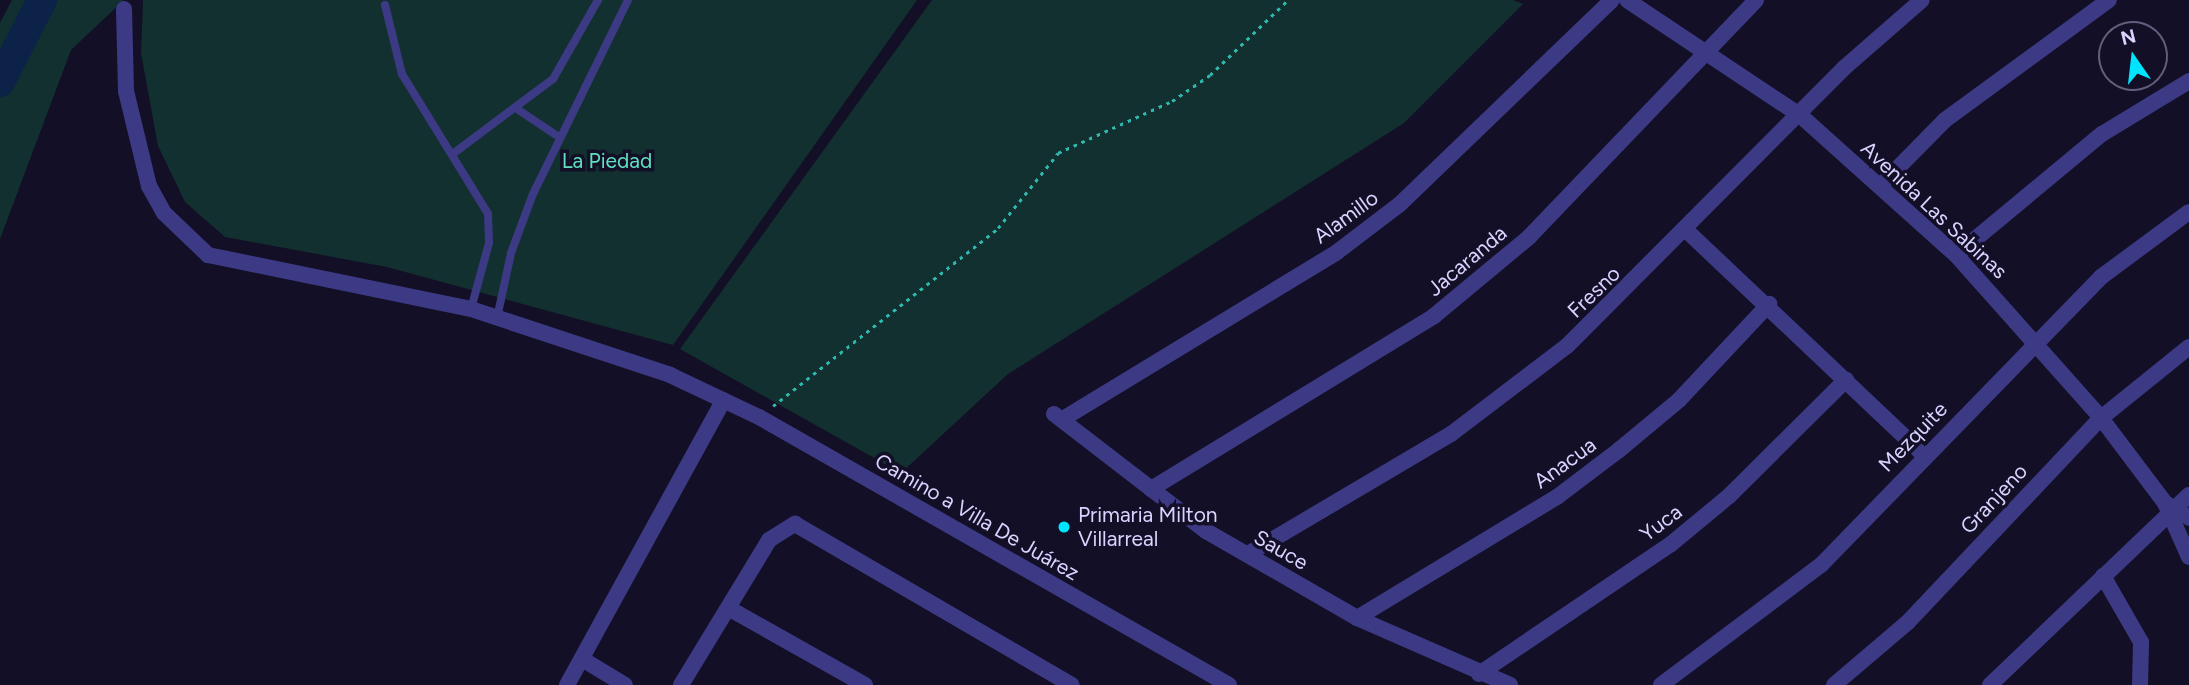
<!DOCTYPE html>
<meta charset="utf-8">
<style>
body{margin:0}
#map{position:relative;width:2189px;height:685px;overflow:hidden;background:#130f26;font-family:Figtree,sans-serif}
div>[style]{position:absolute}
.green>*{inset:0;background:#12302f}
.river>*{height:30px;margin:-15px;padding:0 15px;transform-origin:15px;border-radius:15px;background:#0c2248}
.path>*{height:2.5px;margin-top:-1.25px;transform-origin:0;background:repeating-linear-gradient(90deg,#2fb8b0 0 3.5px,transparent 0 8.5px)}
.service>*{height:8px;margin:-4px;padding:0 4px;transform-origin:4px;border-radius:4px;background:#3d3a85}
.minor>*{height:16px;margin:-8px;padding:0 8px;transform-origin:8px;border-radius:8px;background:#3d3a85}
.dots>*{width:19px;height:19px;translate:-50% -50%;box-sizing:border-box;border:4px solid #130f26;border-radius:50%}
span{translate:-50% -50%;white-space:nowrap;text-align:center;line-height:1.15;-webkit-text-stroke:7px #130f26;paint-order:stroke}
.park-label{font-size:21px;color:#5fe0c0}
.street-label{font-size:21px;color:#d9d4ff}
.poi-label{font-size:21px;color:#d9d4ff}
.left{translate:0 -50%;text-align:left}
.north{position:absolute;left:2098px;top:21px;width:70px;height:70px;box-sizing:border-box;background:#130f26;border:2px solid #625e7d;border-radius:50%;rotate:346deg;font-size:19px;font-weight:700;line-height:28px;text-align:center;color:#d9d4ff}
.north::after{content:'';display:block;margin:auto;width:24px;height:32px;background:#00e5ff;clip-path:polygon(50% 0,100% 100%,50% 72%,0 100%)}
</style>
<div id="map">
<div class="green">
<i style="clip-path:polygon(12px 0,124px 0,71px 50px,0 239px,0 23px)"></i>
<i style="clip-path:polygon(143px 0,917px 0,673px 345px,387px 267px,225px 237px,185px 202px,158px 146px,141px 53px)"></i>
<i style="clip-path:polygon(932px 0,1513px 0,1523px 4px,1404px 123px,1008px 374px,901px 473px,680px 349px)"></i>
</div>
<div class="river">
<i style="left:0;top:82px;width:92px;rotate:-62.9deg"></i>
</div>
<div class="path">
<i style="left:773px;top:406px;width:287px;rotate:-38.3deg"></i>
<i style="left:998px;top:228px;width:96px;rotate:-51.3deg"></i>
<i style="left:1058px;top:153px;width:125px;rotate:-24.5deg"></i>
<i style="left:1172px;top:101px;width:46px;rotate:-34.4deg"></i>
<i style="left:1210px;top:75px;width:108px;rotate:-43.9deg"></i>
</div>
<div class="service">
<i style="left:385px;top:5px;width:71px;rotate:76.2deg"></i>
<i style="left:402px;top:74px;width:164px;rotate:58.4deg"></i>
<i style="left:488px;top:214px;width:29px;rotate:88deg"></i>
<i style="left:489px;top:243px;width:68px;rotate:105.3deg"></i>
<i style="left:517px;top:109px;width:50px;rotate:33.7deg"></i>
<i style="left:454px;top:153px;width:124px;rotate:-36.8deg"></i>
<i style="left:553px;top:79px;width:91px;rotate:-60.3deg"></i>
<i style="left:497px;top:318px;width:66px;rotate:-77.8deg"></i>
<i style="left:511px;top:253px;width:63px;rotate:-69.6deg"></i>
<i style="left:533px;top:194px;width:216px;rotate:-63.9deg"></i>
</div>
<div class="minor">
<i style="left:1627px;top:0;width:209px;rotate:33.7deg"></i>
<i style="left:1801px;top:116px;width:208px;rotate:41.9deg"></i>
<i style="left:1956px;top:255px;width:218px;rotate:48.3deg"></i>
<i style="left:2101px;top:418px;width:106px;rotate:53deg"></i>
<i style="left:2165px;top:503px;width:59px;rotate:66deg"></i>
<i style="left:124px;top:9px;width:82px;rotate:88.6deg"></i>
<i style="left:126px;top:91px;width:98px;rotate:76.4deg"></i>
<i style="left:149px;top:186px;width:31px;rotate:61deg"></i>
<i style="left:164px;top:213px;width:61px;rotate:43.7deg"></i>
<i style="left:208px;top:255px;width:268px;rotate:11.6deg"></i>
<i style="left:471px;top:309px;width:210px;rotate:18.3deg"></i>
<i style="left:670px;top:375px;width:98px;rotate:25.3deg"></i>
<i style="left:759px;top:417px;width:541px;rotate:29.69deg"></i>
<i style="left:1881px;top:185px;width:91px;rotate:-45.4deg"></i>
<i style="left:1945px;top:120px;width:203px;rotate:-36.2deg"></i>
<i style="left:1688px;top:232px;width:323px;rotate:43.4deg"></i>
<i style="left:1956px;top:255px;width:190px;rotate:-39.7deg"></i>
<i style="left:2102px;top:134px;width:102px;rotate:-31.3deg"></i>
<i style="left:1054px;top:414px;width:192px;rotate:37.6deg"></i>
<i style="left:1206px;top:531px;width:174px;rotate:29.9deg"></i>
<i style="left:1357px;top:618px;width:167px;rotate:23.6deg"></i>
<i style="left:1066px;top:417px;width:317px;rotate:-31.3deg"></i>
<i style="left:1337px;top:252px;width:79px;rotate:-37.3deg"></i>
<i style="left:1400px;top:204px;width:294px;rotate:-43.9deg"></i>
<i style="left:1151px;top:489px;width:332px;rotate:-31.4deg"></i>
<i style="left:1434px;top:316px;width:124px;rotate:-39.7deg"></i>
<i style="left:1529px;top:237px;width:328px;rotate:-46.2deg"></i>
<i style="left:2167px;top:504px;width:26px;rotate:32deg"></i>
<i style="left:1248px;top:554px;width:236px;rotate:-30.6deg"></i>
<i style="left:1451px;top:434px;width:146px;rotate:-37.2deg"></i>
<i style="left:1567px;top:346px;width:392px;rotate:-45.1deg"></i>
<i style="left:1844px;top:68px;width:103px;rotate:-41.1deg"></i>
<i style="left:2103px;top:576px;width:76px;rotate:60.1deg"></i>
<i style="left:2141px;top:642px;width:43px;rotate:91.3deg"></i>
<i style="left:730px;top:609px;width:155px;rotate:29.4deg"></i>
<i style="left:1357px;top:618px;width:234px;rotate:-31.2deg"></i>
<i style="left:1557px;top:497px;width:78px;rotate:-37.2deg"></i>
<i style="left:1619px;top:450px;width:78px;rotate:-39.8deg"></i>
<i style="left:1679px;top:400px;width:132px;rotate:-46.8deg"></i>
<i style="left:582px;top:659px;width:50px;rotate:31.2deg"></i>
<i style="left:1479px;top:674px;width:232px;rotate:-34.1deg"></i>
<i style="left:1671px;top:544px;width:75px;rotate:-39.6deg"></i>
<i style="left:1729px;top:496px;width:165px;rotate:-44.8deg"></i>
<i style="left:567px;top:685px;width:325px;rotate:-61.2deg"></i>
<i style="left:681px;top:685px;width:170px;rotate:-58.7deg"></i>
<i style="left:769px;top:540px;width:31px;rotate:-32deg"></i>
<i style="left:795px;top:524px;width:320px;rotate:30.2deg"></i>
<i style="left:1661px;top:685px;width:200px;rotate:-36.9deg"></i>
<i style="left:1821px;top:565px;width:402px;rotate:-45.8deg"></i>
<i style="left:2101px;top:277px;width:109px;rotate:-36.5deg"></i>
<i style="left:1834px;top:685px;width:97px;rotate:-40.4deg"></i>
<i style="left:1908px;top:622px;width:281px;rotate:-46.6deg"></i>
<i style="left:2101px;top:418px;width:113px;rotate:-38.9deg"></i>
<i style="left:1990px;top:685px;width:275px;rotate:-43.7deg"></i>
</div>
<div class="dots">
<i style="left:1064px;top:527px;background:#00e5ff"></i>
</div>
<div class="park-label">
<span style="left:607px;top:161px">La Piedad</span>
</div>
<div class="street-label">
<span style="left:1934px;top:210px;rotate:43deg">Avenida Las Sabinas</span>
<span style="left:1346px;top:217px;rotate:-36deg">Alamillo</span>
<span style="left:1467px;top:261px;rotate:-40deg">Jacaranda</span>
<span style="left:1594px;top:292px;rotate:-44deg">Fresno</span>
<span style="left:1913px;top:437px;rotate:-46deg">Mezquite</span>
<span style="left:1565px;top:463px;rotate:-36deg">Anacua</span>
<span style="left:1994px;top:499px;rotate:-47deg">Granjeno</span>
<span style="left:977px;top:517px;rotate:30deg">Camino a Villa De Juárez</span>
<span style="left:1661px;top:523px;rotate:-37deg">Yuca</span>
<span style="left:1281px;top:550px;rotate:30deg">Sauce</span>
</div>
<div class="poi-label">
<span class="left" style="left:1078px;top:527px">Primaria Milton<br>Villarreal</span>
</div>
<div class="north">N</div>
</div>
